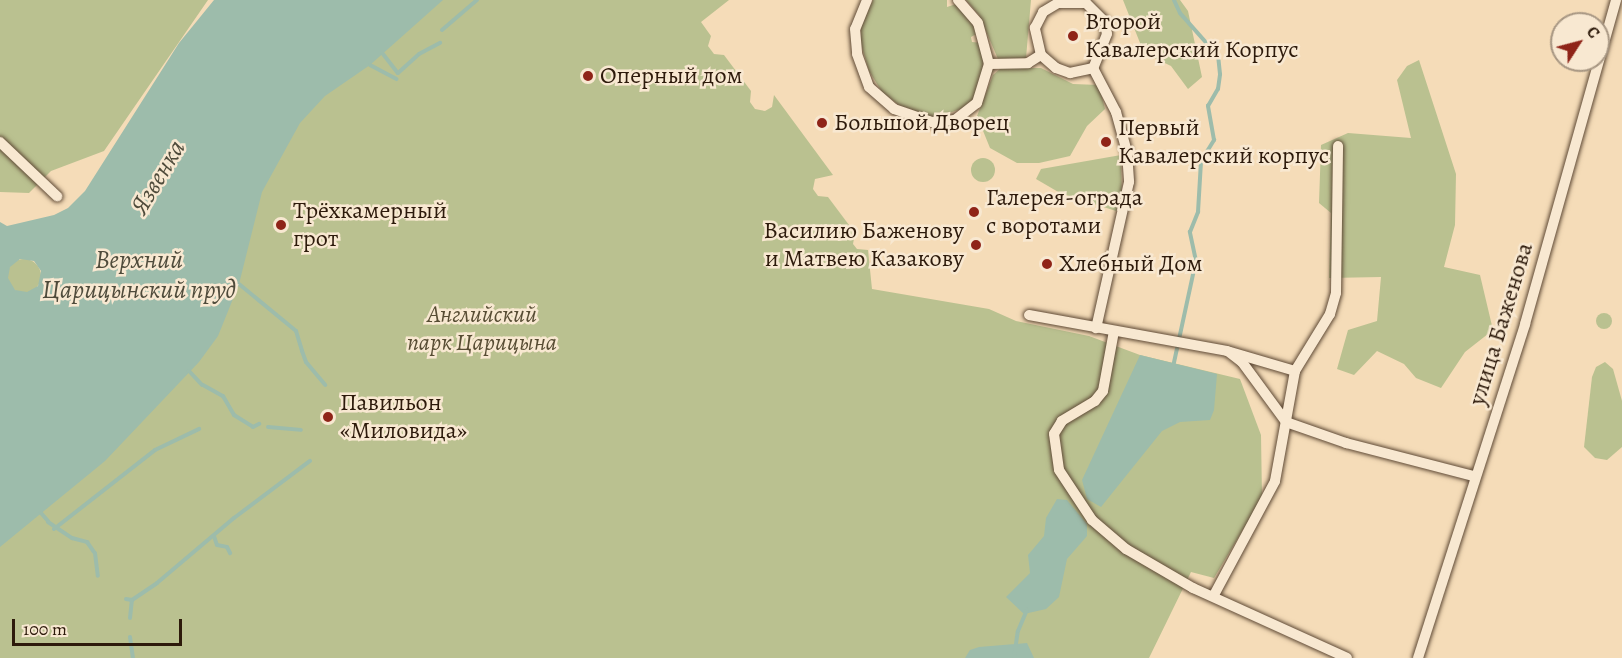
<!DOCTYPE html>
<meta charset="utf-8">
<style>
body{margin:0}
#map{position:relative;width:1622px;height:658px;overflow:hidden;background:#f5dcb8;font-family:Alegreya,serif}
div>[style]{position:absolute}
.green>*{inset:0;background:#bac190}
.round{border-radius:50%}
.water>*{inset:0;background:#9dbcab}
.stream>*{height:4px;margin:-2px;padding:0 2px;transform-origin:2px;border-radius:2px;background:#9dbcab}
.roads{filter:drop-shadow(0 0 2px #5f4a36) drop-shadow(0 0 2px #5f4a36)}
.street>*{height:10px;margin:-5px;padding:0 5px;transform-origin:5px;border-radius:5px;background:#f8e8d1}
.dots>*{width:16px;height:16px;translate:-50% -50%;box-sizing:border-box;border:3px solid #f8e8d1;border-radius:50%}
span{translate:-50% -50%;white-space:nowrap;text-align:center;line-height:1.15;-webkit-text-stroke:5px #f8e8d1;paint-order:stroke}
.poi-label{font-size:24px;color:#2d1a0b}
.left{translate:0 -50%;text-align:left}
.right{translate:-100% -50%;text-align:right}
.park-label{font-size:24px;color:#574c33;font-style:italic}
.street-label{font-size:24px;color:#2d1a0b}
.water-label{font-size:26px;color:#4f4b3b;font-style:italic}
.north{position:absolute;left:1550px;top:12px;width:60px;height:60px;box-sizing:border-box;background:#f8e8d1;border:2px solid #a79682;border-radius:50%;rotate:54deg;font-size:16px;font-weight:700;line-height:24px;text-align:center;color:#2d1a0b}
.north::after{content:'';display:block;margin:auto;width:21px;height:27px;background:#8f2418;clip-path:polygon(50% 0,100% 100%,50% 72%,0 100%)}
.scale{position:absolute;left:12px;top:619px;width:170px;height:27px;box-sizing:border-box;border:3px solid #2d1a0b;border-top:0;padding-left:8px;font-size:18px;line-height:21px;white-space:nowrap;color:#2d1a0b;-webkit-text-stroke:4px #f8e8d1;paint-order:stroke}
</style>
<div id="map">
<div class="green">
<i style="clip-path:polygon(0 0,208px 0,104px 151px,51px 171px,29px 193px,0 192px)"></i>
<i style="clip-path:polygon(298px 0,729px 0,701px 22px,711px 36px,708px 46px,714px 54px,724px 55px,751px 91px,750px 102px,755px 109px,765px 111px,772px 107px,774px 95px,833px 175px,815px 179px,813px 189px,818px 196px,828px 197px,855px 233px,853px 244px,857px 249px,868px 250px,872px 289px,989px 309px,1016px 321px,1089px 336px,1140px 355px,1240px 379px,1261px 435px,1262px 498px,1214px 578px,1191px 572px,1149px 658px,0 658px,0 465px)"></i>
<i style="clip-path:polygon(873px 0,947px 0,947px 7px,956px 4px,966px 15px,978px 33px,971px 37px,972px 42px,982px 43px,984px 71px,979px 94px,967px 107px,934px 118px,899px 105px,882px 92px,869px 71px,861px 44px,861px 27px)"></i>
<i style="clip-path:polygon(966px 0,1031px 0,1026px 58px,998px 59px,979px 15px)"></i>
<i style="clip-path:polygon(1123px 0,1180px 0,1188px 11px,1202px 77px,1188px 89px,1171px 66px,1144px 53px)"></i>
<i style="clip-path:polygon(1419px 60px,1456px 174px,1455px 225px,1444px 267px,1480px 275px,1493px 330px,1465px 352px,1441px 388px,1416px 378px,1404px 364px,1377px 351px,1354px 375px,1337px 369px,1348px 330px,1377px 321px,1381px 277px,1329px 278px,1331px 213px,1319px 203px,1321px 145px,1348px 133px,1411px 138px,1397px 80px,1407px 66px)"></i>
<i style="clip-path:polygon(1001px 68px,1041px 68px,1073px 84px,1099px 85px,1105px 109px,1087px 126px,1070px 156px,1039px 163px,1017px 163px,990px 148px,977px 116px,993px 75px)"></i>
<i style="clip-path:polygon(1121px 155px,1122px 200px,1116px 211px,1060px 193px,1036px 179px,1041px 169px)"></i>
<i class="round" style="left:971px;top:158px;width:24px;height:24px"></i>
<i class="round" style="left:7px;top:259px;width:34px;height:34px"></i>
<i class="round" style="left:1596px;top:313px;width:16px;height:16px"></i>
<i style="clip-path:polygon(1605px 362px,1613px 369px,1622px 401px,1622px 447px,1607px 460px,1595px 458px,1584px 447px,1592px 377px,1596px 367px)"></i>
</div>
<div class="water">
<i style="clip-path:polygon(evenodd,214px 0,443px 0,370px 65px,325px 96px,300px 123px,262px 192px,239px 284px,218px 336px,199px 362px,105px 461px,0 547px,0 222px,7px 226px,54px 215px,68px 208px,85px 191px,179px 43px,214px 0,20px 259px,34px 261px,41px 271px,38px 286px,27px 292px,15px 290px,8px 278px,10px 267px,20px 259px)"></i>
<i style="clip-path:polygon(1140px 355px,1217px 374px,1214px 410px,1210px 420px,1180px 422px,1162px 431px,1101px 507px,1087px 499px,1082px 480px)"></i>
<i style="clip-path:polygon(1057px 499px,1067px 500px,1087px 524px,1087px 536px,1067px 559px,1059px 597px,1046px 609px,1024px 614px,1006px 597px,1030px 573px,1028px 555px,1044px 536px,1046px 518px)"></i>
<i style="clip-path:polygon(1027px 643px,1034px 658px,965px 658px,970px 650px,979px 647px)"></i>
</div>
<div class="stream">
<i style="left:442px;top:30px;width:46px;rotate:-40.6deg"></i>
<i style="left:383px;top:54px;width:24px;rotate:52deg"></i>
<i style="left:398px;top:73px;width:28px;rotate:-42deg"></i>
<i style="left:419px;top:54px;width:24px;rotate:-28deg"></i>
<i style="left:370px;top:65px;width:30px;rotate:28deg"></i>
<i style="left:239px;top:284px;width:74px;rotate:39.5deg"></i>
<i style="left:296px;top:331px;width:21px;rotate:73deg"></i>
<i style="left:302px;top:351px;width:12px;rotate:70deg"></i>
<i style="left:306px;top:362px;width:30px;rotate:50deg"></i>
<i style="left:1173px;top:367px;width:108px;rotate:-77.8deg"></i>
<i style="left:1196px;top:261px;width:30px;rotate:-102deg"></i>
<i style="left:1190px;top:232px;width:22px;rotate:-68deg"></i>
<i style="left:1198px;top:212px;width:51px;rotate:-86.6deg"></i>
<i style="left:1201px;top:161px;width:25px;rotate:-58deg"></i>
<i style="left:1214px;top:140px;width:35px;rotate:-100deg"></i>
<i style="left:1208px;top:106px;width:20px;rotate:-60deg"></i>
<i style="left:1218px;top:89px;width:15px;rotate:-82deg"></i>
<i style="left:1220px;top:74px;width:18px;rotate:-96deg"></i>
<i style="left:1218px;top:56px;width:57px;rotate:-131.5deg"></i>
<i style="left:1180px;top:13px;width:14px;rotate:-115deg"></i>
<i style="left:189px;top:371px;width:19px;rotate:47deg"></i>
<i style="left:203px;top:385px;width:23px;rotate:29deg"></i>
<i style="left:223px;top:396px;width:22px;rotate:60deg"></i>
<i style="left:234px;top:415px;width:22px;rotate:32deg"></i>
<i style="left:253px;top:427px;width:7px;rotate:-27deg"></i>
<i style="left:268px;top:427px;width:33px;rotate:5deg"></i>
<i style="left:41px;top:513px;width:11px;rotate:49deg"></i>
<i style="left:48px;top:522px;width:29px;rotate:34deg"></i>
<i style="left:72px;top:538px;width:16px;rotate:15deg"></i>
<i style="left:87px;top:542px;width:12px;rotate:55deg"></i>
<i style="left:54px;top:529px;width:128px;rotate:-38deg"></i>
<i style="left:155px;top:450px;width:49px;rotate:-25.5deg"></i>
<i style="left:214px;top:536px;width:9px;rotate:72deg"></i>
<i style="left:217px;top:545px;width:10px;rotate:11deg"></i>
<i style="left:227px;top:547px;width:7px;rotate:63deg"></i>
<i style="left:95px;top:553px;width:23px;rotate:83deg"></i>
<i style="left:126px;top:599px;width:6px;rotate:9deg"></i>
<i style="left:132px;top:600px;width:30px;rotate:-34deg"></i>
<i style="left:157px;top:583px;width:101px;rotate:-40.2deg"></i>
<i style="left:234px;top:518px;width:95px;rotate:-36.9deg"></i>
<i style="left:130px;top:618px;width:18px;rotate:-84deg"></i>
<i style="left:130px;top:637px;width:21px;rotate:82deg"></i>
<i style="left:1014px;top:658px;width:27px;rotate:-82deg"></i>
<i style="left:1018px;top:631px;width:23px;rotate:-67deg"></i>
</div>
<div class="roads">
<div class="street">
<i style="left:867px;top:0;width:31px;rotate:112deg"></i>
<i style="left:855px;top:29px;width:25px;rotate:85deg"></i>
<i style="left:857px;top:54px;width:35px;rotate:70deg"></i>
<i style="left:869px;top:87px;width:33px;rotate:41deg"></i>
<i style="left:894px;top:109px;width:40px;rotate:18.9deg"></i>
<i style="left:932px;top:122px;width:23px;rotate:-5deg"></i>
<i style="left:955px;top:120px;width:28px;rotate:-38deg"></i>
<i style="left:977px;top:103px;width:41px;rotate:-72.9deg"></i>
<i style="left:958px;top:0;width:30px;rotate:49deg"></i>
<i style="left:978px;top:23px;width:42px;rotate:75deg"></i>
<i style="left:989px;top:64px;width:39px;rotate:-1deg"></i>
<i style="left:1028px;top:63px;width:15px;rotate:-32deg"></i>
<i style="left:1041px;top:55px;width:20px;rotate:41deg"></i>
<i style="left:1056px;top:68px;width:15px;rotate:20deg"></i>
<i style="left:1070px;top:73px;width:24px;rotate:-12deg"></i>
<i style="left:1093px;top:68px;width:50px;rotate:62.4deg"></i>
<i style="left:1116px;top:112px;width:41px;rotate:74.6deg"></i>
<i style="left:1127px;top:152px;width:30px;rotate:86deg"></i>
<i style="left:1129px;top:182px;width:150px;rotate:102.7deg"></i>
<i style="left:1041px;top:55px;width:28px;rotate:-103deg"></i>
<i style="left:1035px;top:28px;width:18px;rotate:-63deg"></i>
<i style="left:1043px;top:12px;width:17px;rotate:-31deg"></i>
<i style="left:1058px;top:3px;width:28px"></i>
<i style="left:1086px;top:3px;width:27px;rotate:45deg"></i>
<i style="left:1105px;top:22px;width:12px;rotate:81deg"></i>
<i style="left:1107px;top:34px;width:37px;rotate:112deg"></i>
<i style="left:0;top:142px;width:79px;rotate:43.5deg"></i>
<i style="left:1029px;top:315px;width:201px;rotate:10.3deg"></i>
<i style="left:1227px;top:351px;width:71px;rotate:16.4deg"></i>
<i style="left:1114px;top:331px;width:61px;rotate:100.4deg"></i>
<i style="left:1103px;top:391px;width:13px;rotate:129deg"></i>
<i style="left:1095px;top:401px;width:39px;rotate:149deg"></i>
<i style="left:1062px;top:421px;width:15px;rotate:122deg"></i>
<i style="left:1054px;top:434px;width:36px;rotate:82deg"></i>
<i style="left:1059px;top:470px;width:60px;rotate:56.6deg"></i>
<i style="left:1092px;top:520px;width:45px;rotate:40.5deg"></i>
<i style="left:1126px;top:549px;width:78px;rotate:30.2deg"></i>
<i style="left:1193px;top:588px;width:169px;rotate:24.4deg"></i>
<i style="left:1229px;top:352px;width:16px;rotate:38deg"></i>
<i style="left:1242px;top:362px;width:74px;rotate:53.7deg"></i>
<i style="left:1286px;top:422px;width:64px;rotate:19.3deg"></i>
<i style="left:1346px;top:443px;width:132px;rotate:14.5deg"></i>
<i style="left:1214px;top:595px;width:129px;rotate:-61.8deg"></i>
<i style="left:1275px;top:481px;width:112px;rotate:-79.7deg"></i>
<i style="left:1295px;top:371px;width:67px;rotate:-58.4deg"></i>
<i style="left:1330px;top:314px;width:22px;rotate:-74deg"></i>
<i style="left:1336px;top:293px;width:147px;rotate:-89.2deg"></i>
<i style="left:1418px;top:658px;width:351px;rotate:-72.2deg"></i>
<i style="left:1525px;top:324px;width:337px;rotate:-74.3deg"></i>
</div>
</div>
<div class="dots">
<i style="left:1073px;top:36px;background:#8f2418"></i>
<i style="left:588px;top:76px;background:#8f2418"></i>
<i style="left:822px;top:123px;background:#8f2418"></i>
<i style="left:1106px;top:142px;background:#8f2418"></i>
<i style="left:974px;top:212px;background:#8f2418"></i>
<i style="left:281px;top:225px;background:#8f2418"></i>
<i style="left:976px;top:245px;background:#8f2418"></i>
<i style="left:1047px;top:264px;background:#8f2418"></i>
<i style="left:328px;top:417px;background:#8f2418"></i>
</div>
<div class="poi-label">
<span class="left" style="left:1085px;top:36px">Второй<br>Кавалерский Корпус</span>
<span class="left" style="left:600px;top:76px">Оперный дом</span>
<span class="left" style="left:834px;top:123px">Большой Дворец</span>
<span class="left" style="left:1118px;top:142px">Первый<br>Кавалерский корпус</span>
<span class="left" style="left:986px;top:212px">Галерея-ограда<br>с воротами</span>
<span class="left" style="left:293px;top:225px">Трёхкамерный<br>грот</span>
<span class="right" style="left:964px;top:245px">Василию Баженову<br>и Матвею Казакову</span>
<span class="left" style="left:1059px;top:264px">Хлебный Дом</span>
<span class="left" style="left:340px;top:417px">Павильон<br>«Миловида»</span>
</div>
<div class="park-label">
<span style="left:482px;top:329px">Английский<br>парк Царицына</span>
</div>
<div class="street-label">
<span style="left:1501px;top:324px;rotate:-73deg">улица Баженова</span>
</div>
<div class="water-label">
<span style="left:158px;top:177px;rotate:-59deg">Язвенка</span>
<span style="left:139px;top:275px">Верхний<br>Царицынский пруд</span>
</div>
<div class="north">С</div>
<div class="scale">100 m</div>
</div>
